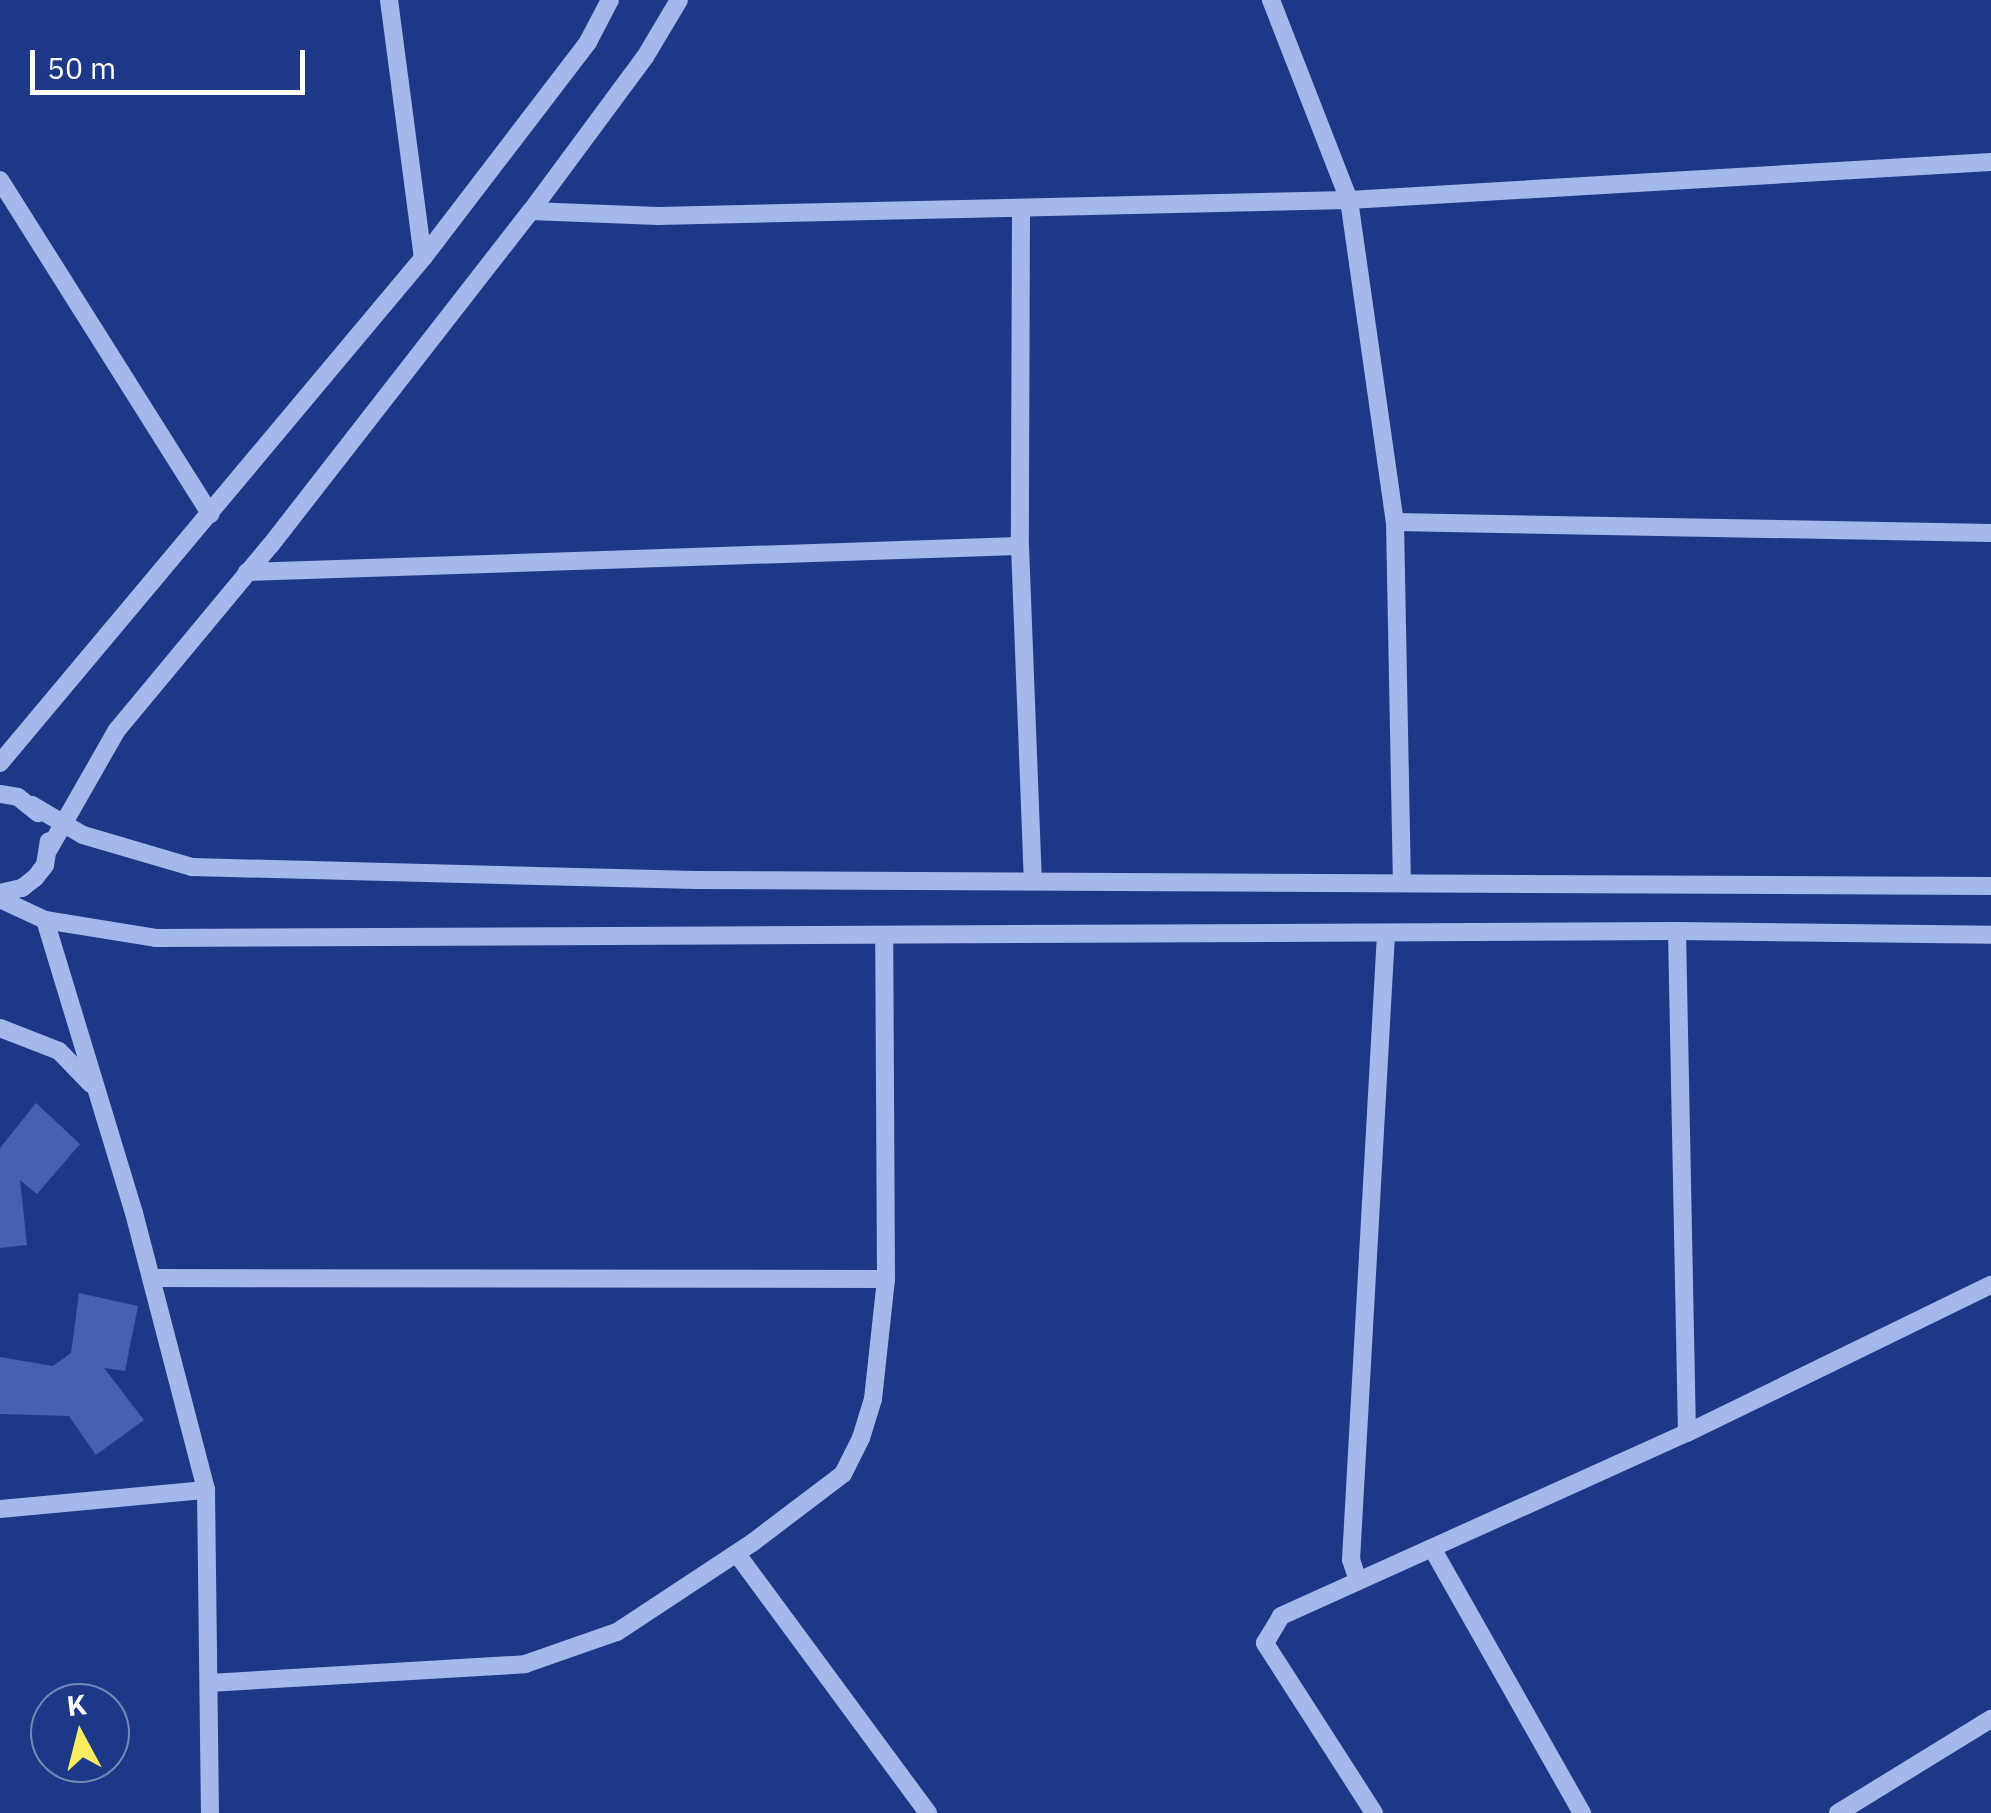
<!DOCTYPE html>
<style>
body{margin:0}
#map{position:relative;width:1991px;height:1813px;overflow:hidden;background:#1d3887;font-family:"IBM Plex Sans",sans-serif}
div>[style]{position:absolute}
.building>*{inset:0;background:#4561b0}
.minor>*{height:18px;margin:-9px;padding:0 9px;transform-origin:9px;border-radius:9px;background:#a5b8eb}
span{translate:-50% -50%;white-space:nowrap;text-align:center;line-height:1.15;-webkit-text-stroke:8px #1d3887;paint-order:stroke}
.north{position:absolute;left:30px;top:1683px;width:100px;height:100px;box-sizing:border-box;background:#1d3887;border:2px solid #7788b7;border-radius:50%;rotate:353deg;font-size:28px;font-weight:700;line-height:40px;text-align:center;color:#fff}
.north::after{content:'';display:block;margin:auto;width:35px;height:45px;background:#fbeb63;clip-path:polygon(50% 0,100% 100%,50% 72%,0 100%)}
.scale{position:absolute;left:30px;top:50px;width:275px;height:45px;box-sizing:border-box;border:5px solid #fff;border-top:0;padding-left:12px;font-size:30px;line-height:35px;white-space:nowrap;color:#fff;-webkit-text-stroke:8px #1d3887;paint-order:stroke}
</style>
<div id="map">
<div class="building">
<i style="clip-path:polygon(36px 1103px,80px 1144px,37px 1194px,20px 1180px,27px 1245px,0 1248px,0 1148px)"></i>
<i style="clip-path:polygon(79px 1293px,138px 1306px,125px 1371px,104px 1368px,144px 1420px,96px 1455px,69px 1416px,0 1414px,0 1357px,53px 1366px,71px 1353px)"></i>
</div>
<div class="minor">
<i style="left:389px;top:0;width:260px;rotate:82.5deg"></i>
<i style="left:1271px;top:0;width:215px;rotate:68.7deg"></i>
<i style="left:1349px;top:200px;width:325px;rotate:81.9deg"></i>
<i style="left:1395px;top:522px;width:361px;rotate:88.9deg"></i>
<i style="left:0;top:180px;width:395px;rotate:57.8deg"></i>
<i style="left:1021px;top:208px;width:338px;rotate:90.2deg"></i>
<i style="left:1020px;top:546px;width:335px;rotate:87.8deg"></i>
<i style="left:531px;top:211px;width:127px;rotate:2.3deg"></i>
<i style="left:658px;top:216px;width:691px;rotate:-1.33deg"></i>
<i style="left:1349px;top:200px;width:643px;rotate:-3.39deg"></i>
<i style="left:1395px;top:522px;width:596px;rotate:1.06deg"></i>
<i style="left:247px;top:572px;width:773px;rotate:-1.93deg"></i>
<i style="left:0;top:763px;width:659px;rotate:-50.05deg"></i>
<i style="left:423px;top:258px;width:272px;rotate:-52.6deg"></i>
<i style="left:588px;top:42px;width:47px;rotate:-62.4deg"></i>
<i style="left:0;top:794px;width:18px;rotate:9deg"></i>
<i style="left:18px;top:797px;width:26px;rotate:39deg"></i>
<i style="left:32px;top:805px;width:59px;rotate:30.5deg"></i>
<i style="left:83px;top:835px;width:114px;rotate:16.4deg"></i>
<i style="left:192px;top:867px;width:504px;rotate:1.48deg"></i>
<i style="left:696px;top:880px;width:1295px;rotate:0.27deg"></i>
<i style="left:49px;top:849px;width:137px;rotate:-60.3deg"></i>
<i style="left:117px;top:730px;width:239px;rotate:-50.3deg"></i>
<i style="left:270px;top:546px;width:425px;rotate:-52.1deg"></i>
<i style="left:531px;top:211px;width:192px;rotate:-53.5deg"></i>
<i style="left:645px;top:57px;width:66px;rotate:-59.2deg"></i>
<i style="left:0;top:893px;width:23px;rotate:-13deg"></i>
<i style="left:22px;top:888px;width:16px;rotate:-38deg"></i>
<i style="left:35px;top:878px;width:16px;rotate:-52deg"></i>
<i style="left:45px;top:865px;width:24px;rotate:-81deg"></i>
<i style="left:0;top:899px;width:50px;rotate:25deg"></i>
<i style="left:45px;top:920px;width:112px;rotate:9.2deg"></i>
<i style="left:156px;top:938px;width:1521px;rotate:-0.26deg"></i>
<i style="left:1677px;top:931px;width:314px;rotate:0.7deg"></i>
<i style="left:45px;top:920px;width:306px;rotate:73.1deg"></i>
<i style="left:134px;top:1213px;width:286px;rotate:75.4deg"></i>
<i style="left:206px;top:1490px;width:323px;rotate:89.3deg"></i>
<i style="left:1677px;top:931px;width:502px;rotate:88.86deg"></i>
<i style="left:0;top:1028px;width:63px;rotate:21.3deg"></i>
<i style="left:59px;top:1051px;width:46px;rotate:45.9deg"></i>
<i style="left:152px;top:1278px;width:734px;rotate:0.08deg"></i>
<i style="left:0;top:1509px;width:207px;rotate:-5.3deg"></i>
<i style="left:1432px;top:1548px;width:305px;rotate:60.5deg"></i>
<i style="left:737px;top:1554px;width:322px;rotate:53.6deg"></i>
<i style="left:1358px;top:1581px;width:22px;rotate:-108deg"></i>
<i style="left:1351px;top:1560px;width:628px;rotate:-86.8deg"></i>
<i style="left:209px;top:1683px;width:317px;rotate:-3.4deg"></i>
<i style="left:525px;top:1664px;width:97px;rotate:-19.2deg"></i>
<i style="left:617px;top:1632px;width:162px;rotate:-33.4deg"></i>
<i style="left:752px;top:1543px;width:114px;rotate:-37.2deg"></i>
<i style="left:843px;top:1474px;width:40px;rotate:-63.4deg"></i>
<i style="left:861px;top:1438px;width:41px;rotate:-72.9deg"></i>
<i style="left:873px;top:1399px;width:121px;rotate:-83.8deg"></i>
<i style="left:886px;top:1279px;width:341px;rotate:-90.3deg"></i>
<i style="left:1374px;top:1813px;width:202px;rotate:-122.7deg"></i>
<i style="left:1265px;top:1643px;width:31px;rotate:-59deg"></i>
<i style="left:1281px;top:1616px;width:445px;rotate:-24.3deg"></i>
<i style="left:1687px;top:1433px;width:338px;rotate:-26deg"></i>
<i style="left:1838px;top:1813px;width:180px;rotate:-31.6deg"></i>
</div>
<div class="north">K</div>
<div class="scale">50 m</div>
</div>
